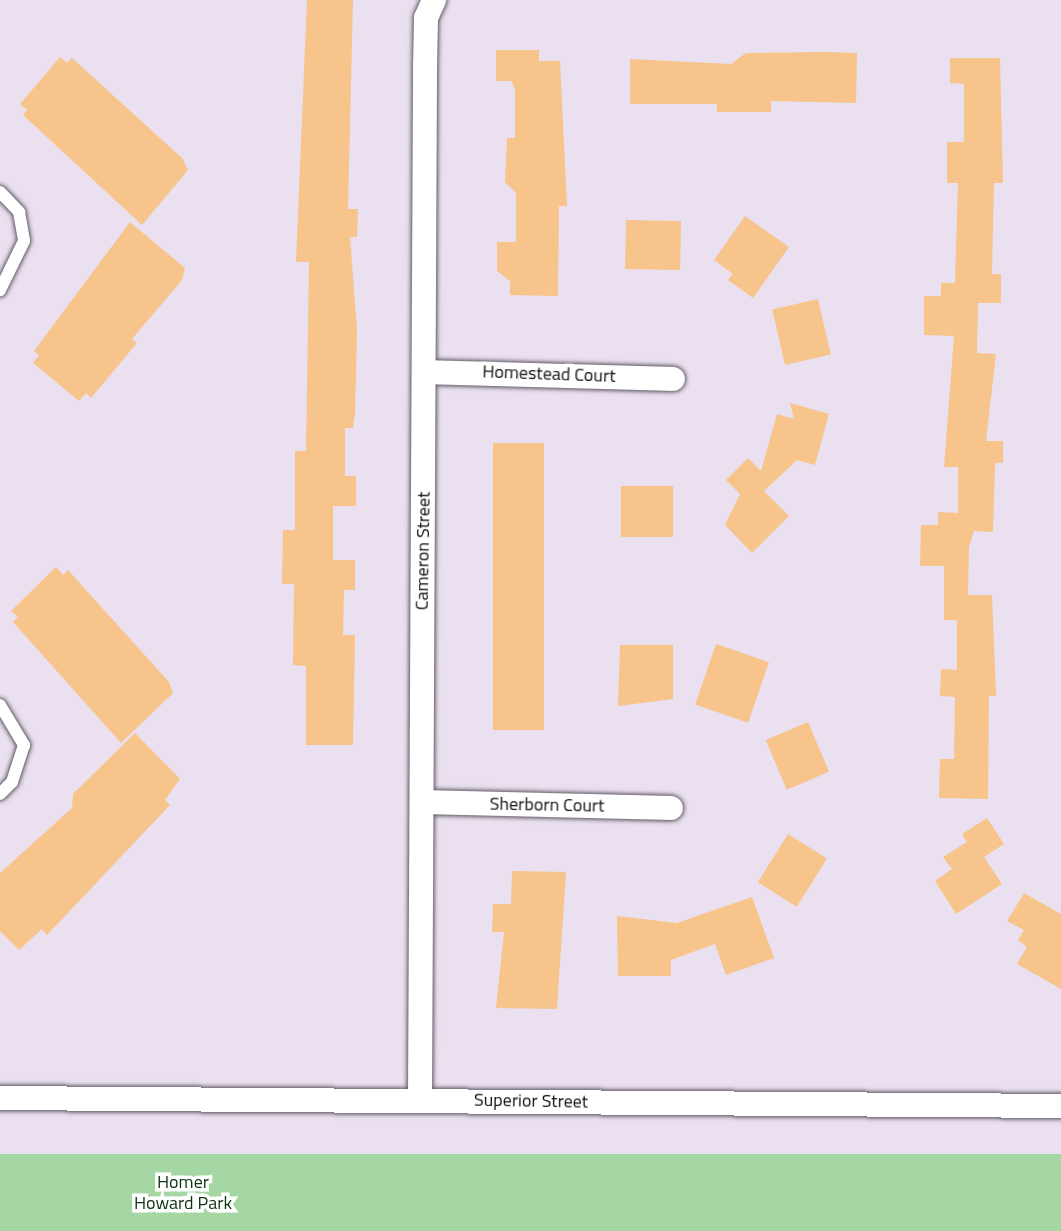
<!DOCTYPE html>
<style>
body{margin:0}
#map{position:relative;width:1061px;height:1231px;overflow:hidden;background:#eae0ef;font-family:"Titillium Web",sans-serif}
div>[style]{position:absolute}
.green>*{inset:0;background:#a5d7a4;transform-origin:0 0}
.building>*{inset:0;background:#f7c48b;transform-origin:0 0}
.roads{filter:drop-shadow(0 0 2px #635b67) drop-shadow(0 0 2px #635b67)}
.lane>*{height:12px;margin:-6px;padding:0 6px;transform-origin:6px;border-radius:6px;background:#fff}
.street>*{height:24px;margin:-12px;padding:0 12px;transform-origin:12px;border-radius:12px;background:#fff}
span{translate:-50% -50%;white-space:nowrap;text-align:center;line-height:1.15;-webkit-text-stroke:7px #fff;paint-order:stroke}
.street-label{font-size:18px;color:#0f0c11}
.park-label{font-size:18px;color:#0d330f}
</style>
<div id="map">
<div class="green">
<i style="left:0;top:1154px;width:1061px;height:77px"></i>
</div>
<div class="building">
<i style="clip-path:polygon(307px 0,353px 0,348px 209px,358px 209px,357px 237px,350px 237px,357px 330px,355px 414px,353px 428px,345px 428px,345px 476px,356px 476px,356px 506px,333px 506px,333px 560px,355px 560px,355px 590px,344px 590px,343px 635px,355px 635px,353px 745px,306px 745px,306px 666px,293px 665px,294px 584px,282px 584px,283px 530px,295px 530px,295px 451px,306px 451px,309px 262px,296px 262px)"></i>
<i style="clip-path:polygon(496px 50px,539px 50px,539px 61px,560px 61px,567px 206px,559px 206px,558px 296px,510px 295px,510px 281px,497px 271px,497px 242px,516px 242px,516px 193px,505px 182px,507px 138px,515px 138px,515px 89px,511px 81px,496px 81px)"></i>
<i style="clip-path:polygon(828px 52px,857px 53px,856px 103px,771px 101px,771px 112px,717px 112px,717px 104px,630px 104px,630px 59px,731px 64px,746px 53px)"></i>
<i style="clip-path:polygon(60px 57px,67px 63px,72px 58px,183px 159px,188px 170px,142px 225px,23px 115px,27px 110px,20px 104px)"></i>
<i style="clip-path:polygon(950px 58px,1000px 58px,1003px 183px,994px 183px,992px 274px,1001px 274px,1001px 303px,978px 303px,977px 353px,996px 354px,986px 441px,1003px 441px,1003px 463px,995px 463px,993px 532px,974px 531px,969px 547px,968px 595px,992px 595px,996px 696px,989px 696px,988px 799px,939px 798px,940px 759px,954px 759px,955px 697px,940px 696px,941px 669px,957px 670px,957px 620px,944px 620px,944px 566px,920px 566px,921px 525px,938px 525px,938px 512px,958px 513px,958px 467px,944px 467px,954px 336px,924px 335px,924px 296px,941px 296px,941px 283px,955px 283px,958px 183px,947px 183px,947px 142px,964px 142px,964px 84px,950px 83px)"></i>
<i style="clip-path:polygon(745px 216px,789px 247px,753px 298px,728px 280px,733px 274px,714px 260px)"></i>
<i style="left:626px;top:220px;width:55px;height:49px;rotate:1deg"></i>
<i style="clip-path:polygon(130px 222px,185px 268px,182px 280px,132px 339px,137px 343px,91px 398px,86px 393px,79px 401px,33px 363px,39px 355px,34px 351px)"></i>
<i style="left:818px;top:299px;width:57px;height:47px;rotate:77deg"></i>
<i style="clip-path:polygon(790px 403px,829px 414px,815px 465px,797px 460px,764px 491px,789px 516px,752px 553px,725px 525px,740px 494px,726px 480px,748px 458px,761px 471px,777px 414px,794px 419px)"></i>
<i style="left:493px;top:443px;width:51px;height:287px"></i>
<i style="left:673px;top:486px;width:51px;height:52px;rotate:90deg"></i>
<i style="clip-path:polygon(56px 567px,63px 575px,68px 570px,169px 682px,173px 693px,121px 743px,13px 622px,18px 617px,11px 611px)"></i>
<i style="left:716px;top:644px;width:56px;height:64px;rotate:19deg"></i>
<i style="clip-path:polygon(620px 645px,673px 645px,673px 699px,618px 706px)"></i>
<i style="left:808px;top:722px;width:54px;height:46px;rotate:67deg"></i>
<i style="clip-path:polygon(135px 733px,180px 779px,165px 800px,170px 805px,47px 935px,42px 929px,19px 950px,0 931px,0 873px,72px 808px,73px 794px)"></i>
<i style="clip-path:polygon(987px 818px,1004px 844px,984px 857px,1002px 884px,956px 914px,935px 881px,952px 869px,943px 857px,967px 842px,962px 834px)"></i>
<i style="left:788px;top:834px;width:46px;height:57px;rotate:32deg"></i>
<i style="clip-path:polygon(512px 871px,566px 872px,557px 1009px,496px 1008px,504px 932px,492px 932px,493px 904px,511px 904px)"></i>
<i style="clip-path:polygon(1024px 893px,1061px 914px,1061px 989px,1017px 964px,1027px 947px,1018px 940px,1024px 930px,1007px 921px)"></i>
<i style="clip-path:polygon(752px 897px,774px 958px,726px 975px,715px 944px,671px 960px,671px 976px,618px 976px,617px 916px,677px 923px)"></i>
</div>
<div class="roads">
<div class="lane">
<i style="left:0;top:192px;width:28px;rotate:46deg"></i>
<i style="left:19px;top:212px;width:29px;rotate:80deg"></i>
<i style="left:24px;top:241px;width:55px;rotate:116.1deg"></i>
<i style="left:0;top:705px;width:47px;rotate:59deg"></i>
<i style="left:24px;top:745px;width:39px;rotate:108deg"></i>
<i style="left:12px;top:782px;width:17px;rotate:135deg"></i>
</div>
<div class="street">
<i style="left:425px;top:372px;width:248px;rotate:1.6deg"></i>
<i style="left:423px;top:802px;width:248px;rotate:1.4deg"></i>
<i style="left:0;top:1098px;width:1061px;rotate:0.43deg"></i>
<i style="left:420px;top:1100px;width:1033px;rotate:-89.72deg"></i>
<i style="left:425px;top:67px;width:49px;rotate:-88.8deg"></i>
<i style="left:426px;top:18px;width:20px;rotate:-66deg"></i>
</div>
</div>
<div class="street-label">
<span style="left:549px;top:374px;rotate:2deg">Homestead Court</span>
<span style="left:423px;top:551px;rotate:-89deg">Cameron Street</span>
<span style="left:547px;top:805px;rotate:1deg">Sherborn Court</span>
<span style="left:531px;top:1101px;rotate:1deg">Superior Street</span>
</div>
<div class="park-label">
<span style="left:183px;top:1193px">Homer<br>Howard Park</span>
</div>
</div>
